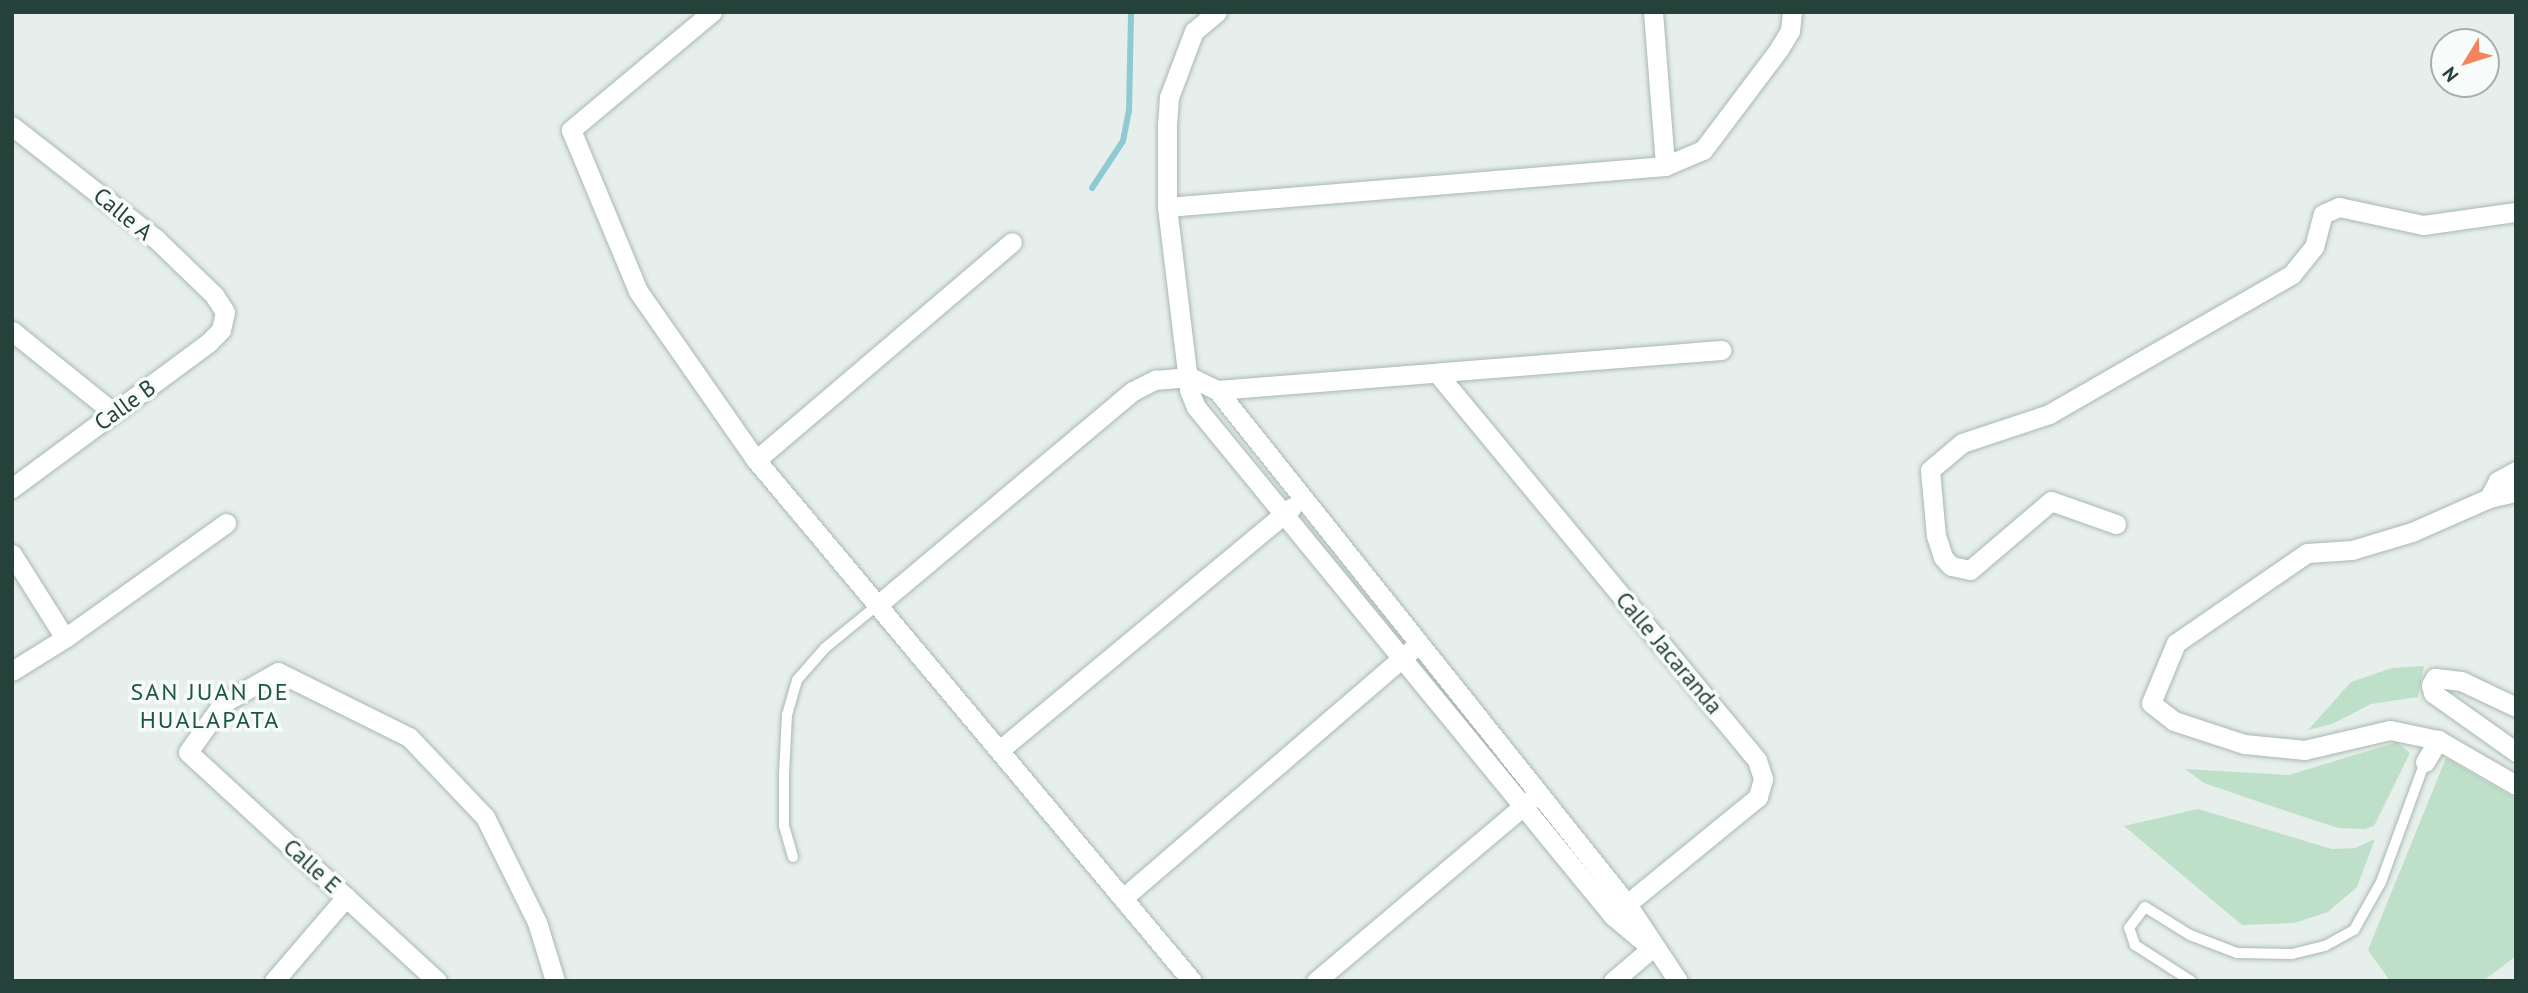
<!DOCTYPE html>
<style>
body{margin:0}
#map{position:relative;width:2528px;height:993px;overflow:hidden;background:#e6efeb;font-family:"PT Sans",sans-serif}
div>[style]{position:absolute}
.green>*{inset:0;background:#bfe0c8}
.stream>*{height:6px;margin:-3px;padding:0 3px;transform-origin:3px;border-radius:3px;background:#8ec9d4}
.roads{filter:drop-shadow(0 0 2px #a8b8b2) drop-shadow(0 0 2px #a8b8b2)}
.lane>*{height:10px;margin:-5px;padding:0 5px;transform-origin:5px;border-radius:5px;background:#fff}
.street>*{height:19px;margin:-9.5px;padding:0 9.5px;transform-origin:9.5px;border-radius:9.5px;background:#fff}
span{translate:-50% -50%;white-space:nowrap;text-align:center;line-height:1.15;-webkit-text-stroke:7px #f7fbf9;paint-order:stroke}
.street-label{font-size:23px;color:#24423a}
.neighbourhood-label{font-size:24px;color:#1f5548;letter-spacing:2px}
.frame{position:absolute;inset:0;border:14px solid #24423a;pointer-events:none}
.north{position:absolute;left:2430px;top:28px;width:70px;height:70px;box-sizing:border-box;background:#f7fbf9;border:2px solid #a3b1ad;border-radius:50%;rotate:232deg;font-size:19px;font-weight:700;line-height:28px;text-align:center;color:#24423a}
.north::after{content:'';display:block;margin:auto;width:24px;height:32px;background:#f4845f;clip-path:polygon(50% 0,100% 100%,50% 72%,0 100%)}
</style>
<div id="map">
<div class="green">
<i style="clip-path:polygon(2424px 666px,2418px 697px,2371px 704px,2332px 724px,2308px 730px,2351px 682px,2392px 668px)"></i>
<i style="clip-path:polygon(2397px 742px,2410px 753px,2374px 826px,2365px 829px,2338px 828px,2271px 806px,2204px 783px,2185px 769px,2289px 775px)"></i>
<i style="clip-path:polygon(2446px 758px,2516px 799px,2516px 956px,2483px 981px,2390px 981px,2368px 950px)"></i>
<i style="clip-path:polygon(2198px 809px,2332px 849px,2355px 848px,2375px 839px,2357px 887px,2328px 912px,2294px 923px,2242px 925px,2124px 826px)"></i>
</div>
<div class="stream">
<i style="left:1092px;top:188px;width:56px;rotate:-56.6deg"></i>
<i style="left:1123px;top:141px;width:31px;rotate:-79deg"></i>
<i style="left:1129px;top:111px;width:99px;rotate:-88.8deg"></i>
</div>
<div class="roads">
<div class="lane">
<i style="left:793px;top:857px;width:33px;rotate:-106deg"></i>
<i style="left:784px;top:825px;width:51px;rotate:-90deg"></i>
<i style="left:784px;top:774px;width:59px;rotate:-87.1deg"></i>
<i style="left:787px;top:715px;width:36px;rotate:-74deg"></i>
<i style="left:797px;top:680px;width:43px;rotate:-48.8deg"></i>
<i style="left:825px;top:648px;width:71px;rotate:-39.3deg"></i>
<i style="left:2191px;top:981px;width:67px;rotate:-147.3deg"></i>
<i style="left:2135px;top:945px;width:18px;rotate:-109deg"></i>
<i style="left:2129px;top:928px;width:26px;rotate:-53deg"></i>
<i style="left:2145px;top:907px;width:53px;rotate:31.9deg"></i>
<i style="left:2190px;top:935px;width:50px;rotate:21deg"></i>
<i style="left:2237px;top:953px;width:55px;rotate:1deg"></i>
<i style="left:2292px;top:954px;width:34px;rotate:-14deg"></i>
<i style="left:2325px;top:946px;width:33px;rotate:-29deg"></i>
<i style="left:2354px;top:930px;width:55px;rotate:-60.6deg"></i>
<i style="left:2381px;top:882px;width:128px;rotate:-69.9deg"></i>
</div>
<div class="street">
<i style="left:712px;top:12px;width:184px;rotate:140.1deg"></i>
<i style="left:571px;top:130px;width:174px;rotate:67.4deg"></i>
<i style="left:638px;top:291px;width:206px;rotate:55.1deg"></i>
<i style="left:756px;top:460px;width:679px;rotate:50.08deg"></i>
<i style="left:1217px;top:12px;width:30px;rotate:140deg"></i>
<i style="left:1194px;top:31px;width:71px;rotate:110.7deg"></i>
<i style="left:1169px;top:97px;width:27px;rotate:94deg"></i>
<i style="left:1167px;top:124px;width:83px;rotate:90deg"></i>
<i style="left:1167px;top:207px;width:184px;rotate:83.1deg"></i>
<i style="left:1189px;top:390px;width:18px;rotate:68deg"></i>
<i style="left:1196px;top:407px;width:658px;rotate:50.67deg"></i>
<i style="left:1613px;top:916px;width:39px;rotate:40deg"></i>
<i style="left:1653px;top:12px;width:154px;rotate:85.5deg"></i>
<i style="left:12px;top:126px;width:182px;rotate:38.1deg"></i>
<i style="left:155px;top:238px;width:82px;rotate:44deg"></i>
<i style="left:214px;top:295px;width:20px;rotate:57deg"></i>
<i style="left:225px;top:312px;width:18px;rotate:103deg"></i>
<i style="left:221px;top:330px;width:18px;rotate:135deg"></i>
<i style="left:208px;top:343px;width:244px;rotate:143.5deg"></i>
<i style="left:1167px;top:207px;width:500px;rotate:-4.7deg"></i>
<i style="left:1665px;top:166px;width:41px;rotate:-22.8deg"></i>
<i style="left:1703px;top:150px;width:126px;rotate:-53deg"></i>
<i style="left:1779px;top:49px;width:21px;rotate:-59deg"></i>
<i style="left:1790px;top:31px;width:19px;rotate:-84deg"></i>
<i style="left:12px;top:331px;width:131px;rotate:38.8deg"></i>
<i style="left:1437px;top:373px;width:502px;rotate:50.41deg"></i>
<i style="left:1757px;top:760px;width:20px;rotate:72deg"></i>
<i style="left:1763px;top:779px;width:19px;rotate:106deg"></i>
<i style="left:1758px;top:797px;width:182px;rotate:140.8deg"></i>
<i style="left:1217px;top:390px;width:506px;rotate:-4.54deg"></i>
<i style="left:756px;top:460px;width:336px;rotate:-40.4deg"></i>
<i style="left:2516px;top:471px;width:21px;rotate:151deg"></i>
<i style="left:2498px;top:481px;width:19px;rotate:118deg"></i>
<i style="left:2489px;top:498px;width:28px;rotate:-13deg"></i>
<i style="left:2116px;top:524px;width:69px;rotate:-160.5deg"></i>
<i style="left:2051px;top:501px;width:106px;rotate:139.6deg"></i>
<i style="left:1970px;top:570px;width:19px;rotate:-168deg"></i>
<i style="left:1951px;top:566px;width:12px;rotate:-132deg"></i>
<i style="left:1943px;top:557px;width:22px;rotate:-108deg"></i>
<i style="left:1936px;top:536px;width:66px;rotate:-95.2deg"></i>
<i style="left:1930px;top:470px;width:42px;rotate:-40.2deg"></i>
<i style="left:1962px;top:443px;width:92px;rotate:-18.4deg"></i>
<i style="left:2049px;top:414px;width:280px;rotate:-29.9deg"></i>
<i style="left:2292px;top:274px;width:35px;rotate:-51deg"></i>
<i style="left:2314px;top:247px;width:34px;rotate:-75deg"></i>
<i style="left:2323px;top:214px;width:17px;rotate:-24deg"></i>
<i style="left:2339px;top:207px;width:86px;rotate:12.1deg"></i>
<i style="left:2423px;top:225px;width:94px;rotate:-8deg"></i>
<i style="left:12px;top:554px;width:99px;rotate:57.8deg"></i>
<i style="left:65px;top:638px;width:62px;rotate:148.1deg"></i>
<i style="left:880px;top:603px;width:330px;rotate:-40deg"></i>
<i style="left:1133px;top:391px;width:25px;rotate:-27deg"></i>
<i style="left:1155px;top:380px;width:35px;rotate:-5deg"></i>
<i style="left:1190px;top:377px;width:30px;rotate:26deg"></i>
<i style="left:1217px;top:390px;width:657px;rotate:51.42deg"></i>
<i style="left:1627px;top:904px;width:92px;rotate:56.5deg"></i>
<i style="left:65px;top:638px;width:198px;rotate:-35.5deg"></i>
<i style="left:2516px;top:707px;width:61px;rotate:-154.7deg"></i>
<i style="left:2461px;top:681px;width:26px;rotate:-173deg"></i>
<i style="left:2435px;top:678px;width:8px;rotate:120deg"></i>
<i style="left:2431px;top:685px;width:8px;rotate:76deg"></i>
<i style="left:2433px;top:693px;width:102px;rotate:35.4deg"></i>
<i style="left:2438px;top:740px;width:49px;rotate:-168.2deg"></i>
<i style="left:2390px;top:730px;width:87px;rotate:166.8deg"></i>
<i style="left:2305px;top:750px;width:61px;rotate:-174.4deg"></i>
<i style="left:2244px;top:744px;width:74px;rotate:-161.8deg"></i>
<i style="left:2174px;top:721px;width:29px;rotate:-142deg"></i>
<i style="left:2151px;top:703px;width:65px;rotate:-67.4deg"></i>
<i style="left:2176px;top:643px;width:159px;rotate:-34.5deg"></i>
<i style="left:2307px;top:553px;width:45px;rotate:-3.8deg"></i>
<i style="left:2352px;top:550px;width:63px;rotate:-16.7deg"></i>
<i style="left:2412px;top:532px;width:84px;rotate:-23.8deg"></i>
<i style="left:1002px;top:748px;width:377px;rotate:-39.7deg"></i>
<i style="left:2425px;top:762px;width:26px;rotate:-59deg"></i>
<i style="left:2438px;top:740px;width:90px;rotate:30deg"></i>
<i style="left:1123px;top:898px;width:380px;rotate:-40.7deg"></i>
<i style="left:274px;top:981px;width:111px;rotate:-49.4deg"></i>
<i style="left:437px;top:981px;width:338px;rotate:-137.4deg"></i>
<i style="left:188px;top:752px;width:60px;rotate:-54.5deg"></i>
<i style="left:223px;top:703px;width:63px;rotate:-29.4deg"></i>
<i style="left:278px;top:672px;width:146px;rotate:26.4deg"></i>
<i style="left:409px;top:737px;width:110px;rotate:46.5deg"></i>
<i style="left:485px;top:817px;width:117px;rotate:63.7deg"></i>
<i style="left:537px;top:922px;width:62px;rotate:73deg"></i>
<i style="left:1316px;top:981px;width:280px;rotate:-40.2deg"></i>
<i style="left:1613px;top:981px;width:51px;rotate:-40.2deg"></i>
</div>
</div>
<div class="street-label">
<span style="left:123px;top:214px;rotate:39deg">Calle A</span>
<span style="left:125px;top:405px;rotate:-36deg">Calle B</span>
<span style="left:1669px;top:653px;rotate:50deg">Calle Jacaranda</span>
<span style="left:312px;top:866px;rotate:42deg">Calle E</span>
</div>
<div class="neighbourhood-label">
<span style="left:210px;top:706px">SAN JUAN DE<br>HUALAPATA</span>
</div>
<div class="frame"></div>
<div class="north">N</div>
</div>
